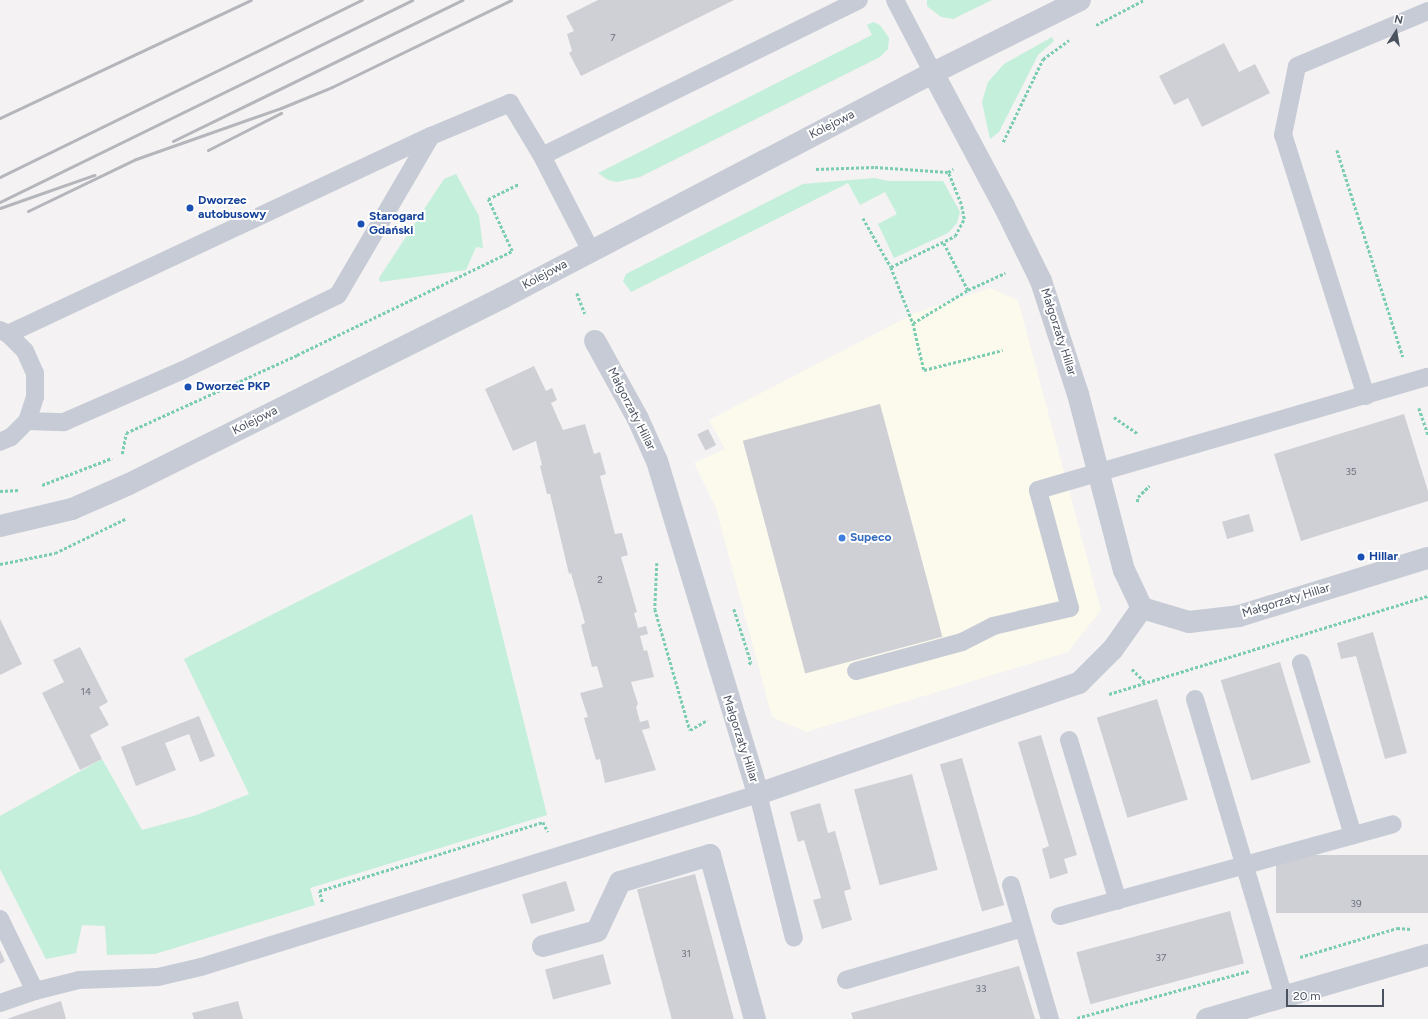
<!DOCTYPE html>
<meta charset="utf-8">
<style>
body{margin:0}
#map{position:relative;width:1428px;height:1019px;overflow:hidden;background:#f4f2f2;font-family:Figtree,sans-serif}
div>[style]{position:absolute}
.commercial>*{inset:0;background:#fcfaed}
.green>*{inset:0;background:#c3efdb}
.building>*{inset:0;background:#cfd0d6;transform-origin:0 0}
.path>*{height:2.5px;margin-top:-1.25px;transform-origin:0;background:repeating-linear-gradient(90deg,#7bcdb2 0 3px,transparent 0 5px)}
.service>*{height:18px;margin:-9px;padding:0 9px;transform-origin:9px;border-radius:9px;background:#c6cbd6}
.minor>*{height:22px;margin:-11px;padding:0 11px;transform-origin:11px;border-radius:11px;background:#c6cbd6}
.tertiary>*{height:22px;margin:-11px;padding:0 11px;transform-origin:11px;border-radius:11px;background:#c6cbd6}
.rail>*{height:3px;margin:-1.5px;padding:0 1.5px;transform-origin:1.5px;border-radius:1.5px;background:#b4b6bc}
.dots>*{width:11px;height:11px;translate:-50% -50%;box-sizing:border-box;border:2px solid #fff;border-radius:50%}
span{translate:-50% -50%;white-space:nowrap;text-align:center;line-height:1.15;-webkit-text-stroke:4px #fff;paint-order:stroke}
.number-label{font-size:10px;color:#6b717d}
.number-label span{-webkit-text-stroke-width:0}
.street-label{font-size:12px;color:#4a515f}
.transit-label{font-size:12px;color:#164399;font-weight:700}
.left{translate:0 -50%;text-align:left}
.shop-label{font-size:12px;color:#366cbe;font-weight:700}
.north{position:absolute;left:1376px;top:12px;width:40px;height:40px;-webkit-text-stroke:3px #fff;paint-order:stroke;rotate:12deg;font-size:11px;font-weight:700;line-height:16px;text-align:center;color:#4a515f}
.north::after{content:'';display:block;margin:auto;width:14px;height:18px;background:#4a515f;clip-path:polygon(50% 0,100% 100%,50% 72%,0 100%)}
.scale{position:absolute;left:1286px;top:989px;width:98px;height:18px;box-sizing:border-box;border:2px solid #4a515f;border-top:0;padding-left:5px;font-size:12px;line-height:14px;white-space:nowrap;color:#4a515f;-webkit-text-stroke:3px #fff;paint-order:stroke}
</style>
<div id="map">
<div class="commercial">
<i style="clip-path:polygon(990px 288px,1018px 300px,1101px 610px,1068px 652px,806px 732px,772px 717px,716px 508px,694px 463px,725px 449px,709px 420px,915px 313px)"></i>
</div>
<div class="green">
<i style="clip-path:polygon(927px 0,992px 0,953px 19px,941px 17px,927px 6px)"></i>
<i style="clip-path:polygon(873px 22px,880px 25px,889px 38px,888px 49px,880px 57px,640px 177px,617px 182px,608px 180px,598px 173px,872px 35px,867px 25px)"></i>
<i style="clip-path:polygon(1052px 37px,1054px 41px,1038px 55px,999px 132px,990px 139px,982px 102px,988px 82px,1004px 64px)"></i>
<i style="clip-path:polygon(456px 174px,479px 216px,483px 248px,476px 247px,466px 270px,380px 282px,379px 278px,444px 179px)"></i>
<i style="clip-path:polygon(875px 178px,888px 181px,943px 181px,960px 212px,957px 223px,948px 233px,894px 258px,878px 224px,897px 214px,885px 192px,860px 205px,848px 183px,631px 292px,623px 281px,626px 274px,803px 184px)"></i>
<i style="clip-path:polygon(472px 514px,547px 815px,310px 888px,315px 905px,155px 954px,107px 955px,105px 926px,82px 925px,76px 953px,46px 959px,0 869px,0 816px,102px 759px,142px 830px,197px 815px,249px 794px,184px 659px)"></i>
</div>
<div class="building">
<i style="clip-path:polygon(598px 0,734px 0,581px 76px,569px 53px,572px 51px,567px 34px,574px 31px,566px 16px)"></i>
<i style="clip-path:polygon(1224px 43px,1239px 72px,1255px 64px,1270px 93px,1202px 127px,1188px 98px,1174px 105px,1159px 76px)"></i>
<i style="clip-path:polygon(534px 366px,546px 391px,552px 388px,557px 400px,551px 403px,563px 430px,585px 424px,594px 454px,600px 452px,606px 474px,600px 476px,615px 534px,622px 533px,628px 555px,621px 557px,637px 612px,634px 613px,638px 628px,646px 626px,648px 634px,640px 636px,644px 651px,647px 650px,654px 677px,631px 682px,638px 704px,636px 707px,640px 722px,648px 720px,650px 728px,642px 730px,656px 770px,605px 783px,600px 759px,596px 760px,584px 718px,588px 717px,580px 693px,603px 687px,597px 666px,592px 667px,581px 625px,585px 623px,571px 573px,569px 574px,550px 494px,547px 494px,540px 466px,542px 465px,536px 441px,513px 451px,485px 389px)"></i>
<i style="left:880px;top:404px;width:241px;height:142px;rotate:75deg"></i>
<i style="clip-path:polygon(1404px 414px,1428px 491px,1428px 501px,1301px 541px,1274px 454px)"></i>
<i style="left:708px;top:429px;width:18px;height:12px;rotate:63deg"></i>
<i style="left:1249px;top:514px;width:18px;height:28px;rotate:74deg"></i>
<i style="clip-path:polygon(0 619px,22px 664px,0 675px)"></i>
<i style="clip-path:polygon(1373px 632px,1407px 753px,1385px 759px,1356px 656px,1341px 659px,1337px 643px)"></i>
<i style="clip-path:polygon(80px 647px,108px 702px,99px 707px,109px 725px,90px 735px,102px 759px,80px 770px,42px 693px,64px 682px,53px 660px)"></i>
<i style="left:1280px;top:662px;width:105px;height:62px;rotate:73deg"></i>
<i style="left:1157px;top:699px;width:105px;height:63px;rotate:73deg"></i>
<i style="clip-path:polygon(199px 716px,215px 756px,200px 762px,189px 734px,165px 743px,176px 770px,136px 786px,121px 747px)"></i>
<i style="clip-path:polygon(1041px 735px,1077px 855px,1064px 859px,1068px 873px,1050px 879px,1042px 849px,1049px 846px,1018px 742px)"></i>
<i style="left:962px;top:758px;width:153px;height:23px;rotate:74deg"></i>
<i style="left:912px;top:774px;width:99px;height:60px;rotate:75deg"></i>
<i style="clip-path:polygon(820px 803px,828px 833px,835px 831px,851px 889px,844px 891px,852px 920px,822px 929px,813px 900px,821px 898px,804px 840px,798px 842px,790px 812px)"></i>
<i style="left:1428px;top:855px;width:58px;height:152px;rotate:90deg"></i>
<i style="left:695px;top:874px;width:150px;height:60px;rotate:75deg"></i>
<i style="left:566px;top:881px;width:31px;height:46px;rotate:73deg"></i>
<i style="left:1230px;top:911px;width:54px;height:159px;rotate:75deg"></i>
<i style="clip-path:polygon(0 950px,5px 961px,0 964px)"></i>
<i style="left:603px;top:954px;width:31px;height:60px;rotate:75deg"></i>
<i style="clip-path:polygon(1019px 966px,1035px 1019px,853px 1019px,851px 1013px)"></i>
<i style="clip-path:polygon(61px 1001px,66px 1019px,7px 1019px,18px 1015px)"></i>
<i style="clip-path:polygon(238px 1001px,243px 1019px,194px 1019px,192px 1013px)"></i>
</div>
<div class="path">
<i style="left:1096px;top:25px;width:54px;rotate:-27.5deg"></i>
<i style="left:1003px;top:142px;width:92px;rotate:-64.3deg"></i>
<i style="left:1043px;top:59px;width:32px;rotate:-36deg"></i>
<i style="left:1337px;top:150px;width:217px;rotate:72.3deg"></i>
<i style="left:816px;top:169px;width:59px;rotate:-1.9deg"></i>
<i style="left:875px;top:167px;width:73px;rotate:3.9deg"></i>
<i style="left:948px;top:172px;width:6px;rotate:-31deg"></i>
<i style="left:863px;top:218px;width:56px;rotate:60.3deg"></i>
<i style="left:891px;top:267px;width:60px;rotate:68.6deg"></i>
<i style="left:913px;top:323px;width:48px;rotate:76.8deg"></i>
<i style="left:924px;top:370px;width:81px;rotate:-14.2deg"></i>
<i style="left:944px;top:243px;width:53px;rotate:62.9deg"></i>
<i style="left:968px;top:290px;width:41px;rotate:-24.7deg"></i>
<i style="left:891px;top:267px;width:71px;rotate:-25.8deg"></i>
<i style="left:955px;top:236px;width:19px;rotate:-62deg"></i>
<i style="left:964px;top:219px;width:15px;rotate:-101deg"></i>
<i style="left:961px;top:204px;width:35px;rotate:-112deg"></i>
<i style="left:577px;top:293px;width:22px;rotate:69deg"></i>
<i style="left:913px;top:323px;width:64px;rotate:-31deg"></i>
<i style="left:1419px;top:408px;width:28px;rotate:71deg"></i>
<i style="left:1114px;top:417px;width:29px;rotate:35deg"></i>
<i style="left:122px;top:454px;width:21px;rotate:-79deg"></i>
<i style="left:126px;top:433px;width:188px;rotate:-24.5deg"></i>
<i style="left:297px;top:355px;width:239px;rotate:-25.8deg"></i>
<i style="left:512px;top:251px;width:57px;rotate:-114.8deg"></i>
<i style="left:488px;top:199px;width:34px;rotate:-26deg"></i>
<i style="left:42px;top:485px;width:75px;rotate:-21.1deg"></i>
<i style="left:0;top:491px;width:19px;rotate:-3deg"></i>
<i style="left:1137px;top:502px;width:5px;rotate:-79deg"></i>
<i style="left:1138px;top:497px;width:16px;rotate:-45deg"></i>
<i style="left:657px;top:563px;width:46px;rotate:92.5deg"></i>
<i style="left:655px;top:609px;width:126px;rotate:73.9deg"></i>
<i style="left:690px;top:730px;width:20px;rotate:-30deg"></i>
<i style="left:0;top:564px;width:56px;rotate:-11.3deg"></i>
<i style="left:55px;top:553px;width:78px;rotate:-25.9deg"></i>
<i style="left:734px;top:609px;width:56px;rotate:72.2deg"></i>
<i style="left:751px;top:662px;width:4px;rotate:124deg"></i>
<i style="left:1132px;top:669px;width:18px;rotate:45deg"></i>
<i style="left:1109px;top:694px;width:334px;rotate:-17.1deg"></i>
<i style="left:322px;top:902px;width:11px;rotate:-105deg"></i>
<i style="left:319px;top:891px;width:234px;rotate:-17.1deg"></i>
<i style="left:543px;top:822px;width:11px;rotate:63deg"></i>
<i style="left:1300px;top:957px;width:101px;rotate:-16.6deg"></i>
<i style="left:1397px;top:928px;width:14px;rotate:4deg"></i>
<i style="left:1077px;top:1018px;width:178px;rotate:-15.3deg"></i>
</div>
<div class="service">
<i style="left:895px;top:0;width:82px;rotate:62.5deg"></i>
<i style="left:542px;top:156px;width:353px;rotate:-26.2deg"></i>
<i style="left:0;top:330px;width:9px;rotate:27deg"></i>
<i style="left:8px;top:334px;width:24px;rotate:45deg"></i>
<i style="left:25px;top:351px;width:24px;rotate:66deg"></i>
<i style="left:35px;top:373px;width:24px;rotate:90deg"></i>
<i style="left:35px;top:397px;width:25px;rotate:108deg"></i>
<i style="left:27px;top:421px;width:23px;rotate:135deg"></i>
<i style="left:11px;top:437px;width:12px;rotate:156deg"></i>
<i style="left:8px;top:334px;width:467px;rotate:-25.1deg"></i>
<i style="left:431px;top:136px;width:86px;rotate:-22.7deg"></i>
<i style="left:510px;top:103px;width:62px;rotate:58.9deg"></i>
<i style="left:542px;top:156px;width:107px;rotate:62.7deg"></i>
<i style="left:1366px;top:396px;width:274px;rotate:-107.6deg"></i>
<i style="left:1283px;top:135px;width:70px;rotate:-78.5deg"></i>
<i style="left:1297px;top:66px;width:142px;rotate:-22.8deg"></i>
<i style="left:27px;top:421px;width:37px;rotate:2deg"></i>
<i style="left:64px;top:422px;width:130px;rotate:-23.6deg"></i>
<i style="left:183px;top:370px;width:172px;rotate:-25.8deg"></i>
<i style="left:338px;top:295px;width:184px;rotate:-59.7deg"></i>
<i style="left:1301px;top:663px;width:180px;rotate:73.2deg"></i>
<i style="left:856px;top:671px;width:110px;rotate:-15.3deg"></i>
<i style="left:962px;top:642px;width:35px;rotate:-27deg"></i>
<i style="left:993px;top:626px;width:79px;rotate:-13.2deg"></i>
<i style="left:1070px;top:608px;width:122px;rotate:-105.2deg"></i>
<i style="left:1038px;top:490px;width:406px;rotate:-16.2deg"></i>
<i style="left:1195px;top:699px;width:311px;rotate:73.4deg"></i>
<i style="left:1069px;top:740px;width:168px;rotate:73.1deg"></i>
<i style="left:1011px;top:885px;width:140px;rotate:73.8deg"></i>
<i style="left:1060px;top:916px;width:345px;rotate:-15.4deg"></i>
<i style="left:0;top:919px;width:80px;rotate:64.1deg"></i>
<i style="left:35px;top:991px;width:37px;rotate:161deg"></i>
<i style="left:846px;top:980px;width:184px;rotate:-16.4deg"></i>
<i style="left:35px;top:991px;width:45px;rotate:-14deg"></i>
<i style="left:79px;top:980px;width:79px;rotate:-2.2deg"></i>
<i style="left:158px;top:977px;width:44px;rotate:-13.1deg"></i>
<i style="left:201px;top:967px;width:583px;rotate:-17.25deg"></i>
<i style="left:758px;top:794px;width:148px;rotate:76deg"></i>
</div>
<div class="minor">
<i style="left:595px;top:341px;width:89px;rotate:61.1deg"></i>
<i style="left:638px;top:419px;width:46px;rotate:65.7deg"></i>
<i style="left:657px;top:461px;width:348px;rotate:73.1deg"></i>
<i style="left:758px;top:794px;width:340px;rotate:-19.1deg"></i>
<i style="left:1079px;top:683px;width:48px;rotate:-45deg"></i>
<i style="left:1113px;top:649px;width:50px;rotate:-54.7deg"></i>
<i style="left:543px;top:946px;width:56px;rotate:-15.5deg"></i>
<i style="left:597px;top:931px;width:54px;rotate:-64.9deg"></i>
<i style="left:620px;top:882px;width:94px;rotate:-16.7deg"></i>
<i style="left:710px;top:855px;width:170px;rotate:74.7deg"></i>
<i style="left:1207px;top:1019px;width:230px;rotate:-16.2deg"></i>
</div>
<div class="tertiary">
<i style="left:933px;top:73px;width:151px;rotate:61.9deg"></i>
<i style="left:1004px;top:206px;width:84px;rotate:63.7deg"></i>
<i style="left:1041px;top:281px;width:119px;rotate:71.9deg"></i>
<i style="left:1078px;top:394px;width:182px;rotate:75.4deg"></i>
<i style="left:1124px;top:570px;width:42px;rotate:64.7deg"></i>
<i style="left:1142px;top:608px;width:49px;rotate:16.6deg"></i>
<i style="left:1189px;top:622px;width:50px;rotate:-6.8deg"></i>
<i style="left:1239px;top:616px;width:198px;rotate:-17.1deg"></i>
<i style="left:0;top:526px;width:74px;rotate:-13.3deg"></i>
<i style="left:72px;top:509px;width:62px;rotate:-23.7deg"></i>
<i style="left:129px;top:484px;width:417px;rotate:-26.5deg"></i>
<i style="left:502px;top:298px;width:486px;rotate:-27.6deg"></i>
<i style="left:933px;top:73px;width:164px;rotate:-26.4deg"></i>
</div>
<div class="rail">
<i style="left:0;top:118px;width:277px;rotate:-25.2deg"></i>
<i style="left:173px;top:141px;width:322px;rotate:-26deg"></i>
<i style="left:208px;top:150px;width:82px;rotate:-26.9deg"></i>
<i style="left:0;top:177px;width:403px;rotate:-26.1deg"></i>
<i style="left:0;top:202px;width:459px;rotate:-26.1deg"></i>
<i style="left:0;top:208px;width:100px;rotate:-19.3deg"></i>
<i style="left:28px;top:211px;width:120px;rotate:-25.7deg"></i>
<i style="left:136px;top:159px;width:154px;rotate:-19.4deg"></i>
<i style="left:281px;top:108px;width:55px;rotate:-22.4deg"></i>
<i style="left:332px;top:87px;width:199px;rotate:-25.9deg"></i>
</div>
<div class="dots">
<i style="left:190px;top:208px;background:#1a4fb4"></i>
<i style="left:361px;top:224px;background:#1a4fb4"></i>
<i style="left:188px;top:387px;background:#1a4fb4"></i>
<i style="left:842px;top:538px;background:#3f7fe0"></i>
<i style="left:1361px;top:557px;background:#1a4fb4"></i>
</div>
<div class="number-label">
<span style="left:613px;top:38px">7</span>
<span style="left:1351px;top:472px">35</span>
<span style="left:600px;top:580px">2</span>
<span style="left:86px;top:692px">14</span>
<span style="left:1356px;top:904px">39</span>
<span style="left:686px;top:954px">31</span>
<span style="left:1161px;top:958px">37</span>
<span style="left:981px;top:989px">33</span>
</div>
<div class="street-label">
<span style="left:832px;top:125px;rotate:-27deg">Kolejowa</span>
<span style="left:545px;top:275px;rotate:-28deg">Kolejowa</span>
<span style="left:1058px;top:332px;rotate:72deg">Małgorzaty Hillar</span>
<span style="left:631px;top:409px;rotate:63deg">Małgorzaty Hillar</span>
<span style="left:255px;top:421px;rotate:-27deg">Kolejowa</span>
<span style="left:1286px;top:601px;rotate:-17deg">Małgorzaty Hillar</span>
<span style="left:740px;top:739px;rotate:72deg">Małgorzaty Hillar</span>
</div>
<div class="transit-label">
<span class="left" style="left:198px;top:208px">Dworzec<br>autobusowy</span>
<span class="left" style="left:369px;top:224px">Starogard<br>Gdański</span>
<span class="left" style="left:196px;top:387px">Dworzec PKP</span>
<span class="left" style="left:1369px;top:557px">Hillar</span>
</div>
<div class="shop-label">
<span class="left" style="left:850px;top:538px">Supeco</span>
</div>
<div class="north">N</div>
<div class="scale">20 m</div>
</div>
